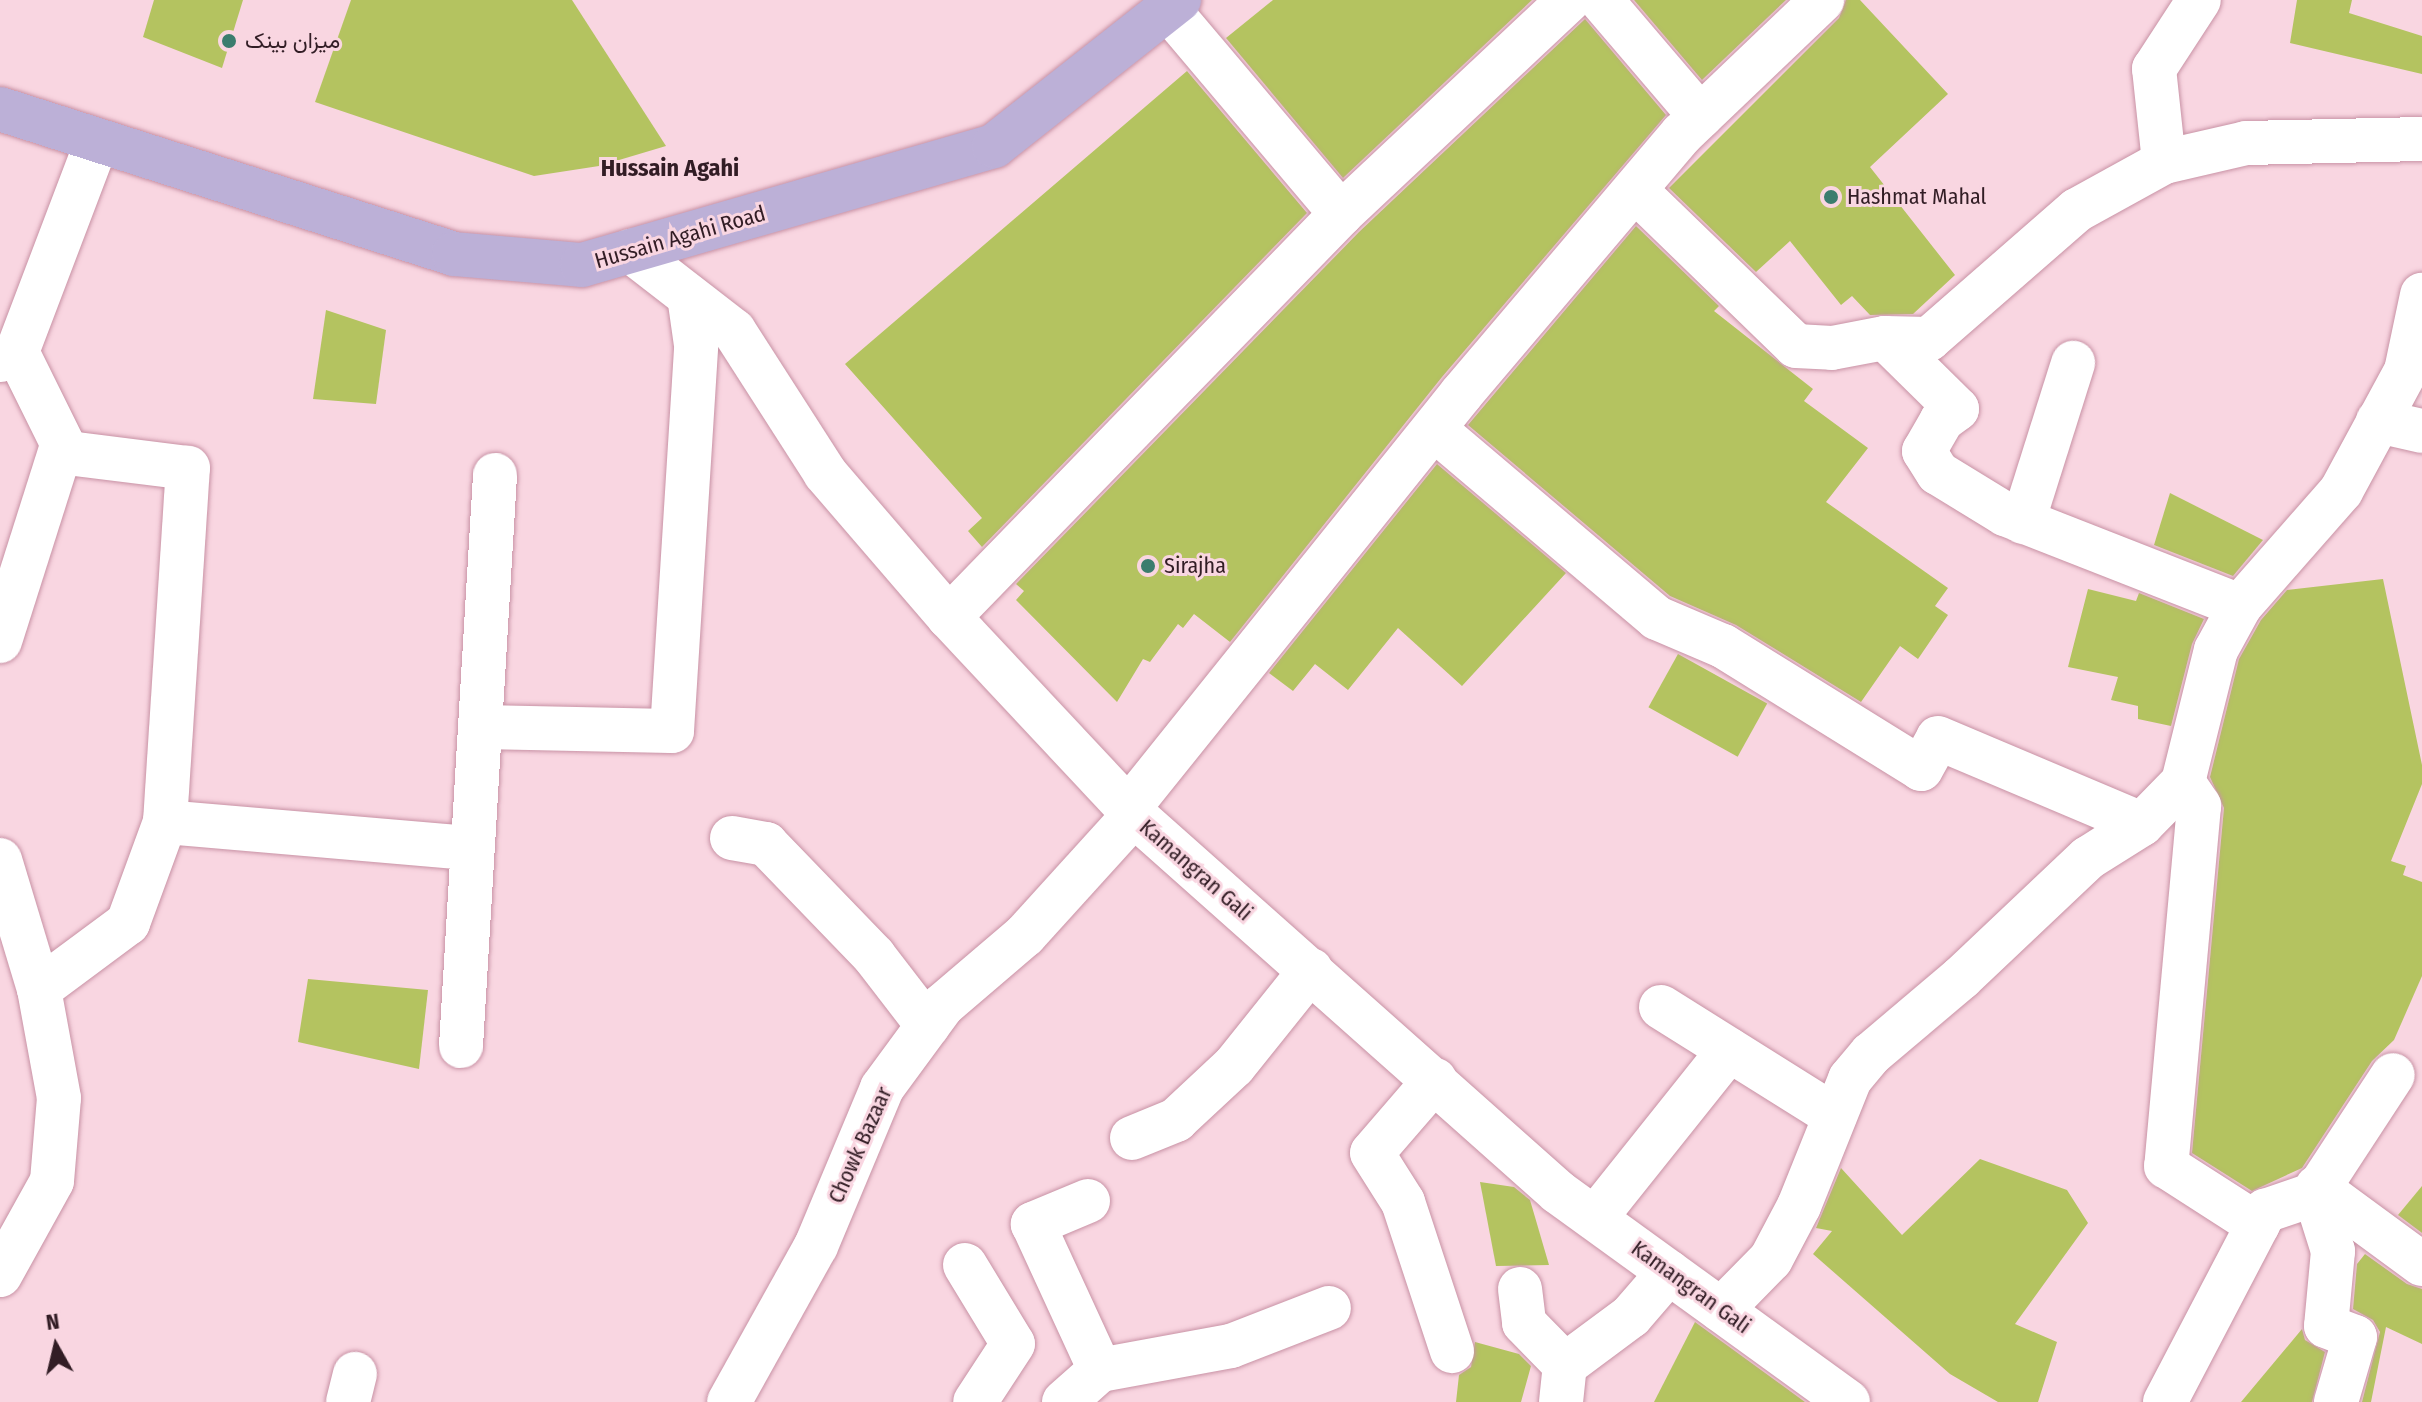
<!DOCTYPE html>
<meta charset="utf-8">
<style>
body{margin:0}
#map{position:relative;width:2422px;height:1402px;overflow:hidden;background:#f9d6e1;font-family:"Fira Sans Condensed",Vazirmatn,sans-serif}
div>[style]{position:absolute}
.building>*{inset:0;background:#b4c360;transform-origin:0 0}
.roads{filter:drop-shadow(0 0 2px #c892a5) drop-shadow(0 0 2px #c892a5)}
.minor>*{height:44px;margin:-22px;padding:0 22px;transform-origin:22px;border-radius:22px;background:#fff}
.major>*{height:44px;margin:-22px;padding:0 22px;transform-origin:22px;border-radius:22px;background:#bcb0d7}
.dots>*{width:22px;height:22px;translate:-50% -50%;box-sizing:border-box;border:4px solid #f9d6e1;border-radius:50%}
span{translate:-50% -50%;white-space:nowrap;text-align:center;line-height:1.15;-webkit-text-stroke:6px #f9d6e1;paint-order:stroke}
.poi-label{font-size:22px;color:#321d25}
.left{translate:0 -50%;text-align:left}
.street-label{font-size:22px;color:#321d25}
.neighbourhood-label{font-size:24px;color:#321d25;font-weight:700}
.north{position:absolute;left:16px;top:1306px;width:80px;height:80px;-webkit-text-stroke:6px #f9d6e1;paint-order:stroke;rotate:352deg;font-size:22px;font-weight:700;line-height:32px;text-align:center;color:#321d25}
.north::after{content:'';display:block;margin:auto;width:28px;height:36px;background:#321d25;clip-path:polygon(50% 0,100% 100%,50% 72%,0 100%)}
</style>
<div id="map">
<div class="building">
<i style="clip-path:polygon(154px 0,243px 0,222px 68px,143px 37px)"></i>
<i style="clip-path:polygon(351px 0,572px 0,666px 146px,599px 166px,534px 176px,315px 102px)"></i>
<i style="clip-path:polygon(1273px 0,1532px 0,1343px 178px,1226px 38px)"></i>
<i style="clip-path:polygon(1634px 0,1786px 0,1702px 80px)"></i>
<i style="clip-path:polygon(1846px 0,1860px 0,1948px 94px,1870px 167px,1955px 275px,1913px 314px,1870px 315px,1852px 296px,1841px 305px,1790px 241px,1756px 272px,1669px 188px,1839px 18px)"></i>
<i style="clip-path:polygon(2297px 0,2352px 0,2349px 13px,2422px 36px,2422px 74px,2290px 43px)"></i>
<i style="clip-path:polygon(1585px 19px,1666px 115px,1442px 377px,1230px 642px,1194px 614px,1183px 628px,1178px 624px,1150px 662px,1143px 659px,1117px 702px,1016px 600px,1024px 591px,1016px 584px,1359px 232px)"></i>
<i style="clip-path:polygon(1187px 71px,1307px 213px,982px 547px,968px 531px,982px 518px,845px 364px)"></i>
<i style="clip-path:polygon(1636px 226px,1719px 306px,1714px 311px,1813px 389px,1804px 401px,1868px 448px,1826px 502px,1948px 588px,1935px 606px,1948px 615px,1918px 659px,1900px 646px,1861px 702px,1736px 625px,1670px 596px,1468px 425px)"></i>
<i style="clip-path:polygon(326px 310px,386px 330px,376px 404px,313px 399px)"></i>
<i style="clip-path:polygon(1437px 464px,1566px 573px,1462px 686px,1398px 628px,1348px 690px,1315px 664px,1293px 691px,1269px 673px)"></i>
<i style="clip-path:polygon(2170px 493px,2263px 540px,2233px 576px,2154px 545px)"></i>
<i style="clip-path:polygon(2383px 579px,2422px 765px,2422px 784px,2391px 861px,2406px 866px,2403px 875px,2422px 882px,2422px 976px,2394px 1040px,2372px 1061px,2302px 1168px,2252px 1191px,2192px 1153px,2224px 808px,2210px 777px,2239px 659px,2261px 620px,2287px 590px)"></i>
<i style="clip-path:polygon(2088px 589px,2136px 601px,2139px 593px,2204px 619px,2192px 644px,2171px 726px,2138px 719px,2138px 706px,2111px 700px,2118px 677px,2068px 667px)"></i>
<i style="left:1678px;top:654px;width:102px;height:61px;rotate:29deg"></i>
<i style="clip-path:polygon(308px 979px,428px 990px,419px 1069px,298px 1042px)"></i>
<i style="clip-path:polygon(1980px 1159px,2067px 1190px,2088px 1223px,2015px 1324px,2057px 1342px,2038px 1402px,1998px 1402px,1950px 1374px,1813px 1254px,1832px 1231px,1816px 1228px,1841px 1168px,1902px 1235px)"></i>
<i style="clip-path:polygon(1480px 1182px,1514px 1187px,1530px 1200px,1549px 1265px,1496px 1266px)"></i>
<i style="clip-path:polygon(2422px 1186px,2422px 1233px,2398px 1215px)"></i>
<i style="clip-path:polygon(2365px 1254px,2407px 1284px,2422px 1289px,2422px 1344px,2386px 1327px,2371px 1402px,2362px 1402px,2380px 1332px,2373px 1320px,2353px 1309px,2357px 1264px)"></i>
<i style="clip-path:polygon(1695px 1322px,1805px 1402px,1654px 1402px)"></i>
<i style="clip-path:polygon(2302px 1329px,2305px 1340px,2325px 1352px,2312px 1402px,2241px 1402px)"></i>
<i style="clip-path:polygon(1475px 1342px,1519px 1354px,1531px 1366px,1521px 1402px,1456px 1402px,1459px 1375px,1471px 1367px)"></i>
</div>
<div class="roads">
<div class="minor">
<i style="left:1601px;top:0;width:153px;rotate:49.5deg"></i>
<i style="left:1168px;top:9px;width:268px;rotate:49.8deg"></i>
<i style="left:2164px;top:162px;width:94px;rotate:-96.1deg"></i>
<i style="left:2154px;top:69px;width:82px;rotate:-56.9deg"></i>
<i style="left:1635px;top:190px;width:224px;rotate:44.1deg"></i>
<i style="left:1796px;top:346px;width:36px;rotate:3deg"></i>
<i style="left:1832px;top:348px;width:54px;rotate:-10.7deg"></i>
<i style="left:1885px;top:338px;width:44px;rotate:1.3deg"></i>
<i style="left:1929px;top:339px;width:196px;rotate:-41.1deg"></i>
<i style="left:2077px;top:210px;width:99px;rotate:-28.9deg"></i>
<i style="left:2164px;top:162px;width:84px;rotate:-13deg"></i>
<i style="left:2246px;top:143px;width:176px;rotate:-1.3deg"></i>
<i style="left:631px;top:251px;width:130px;rotate:37.8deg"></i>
<i style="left:734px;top:331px;width:169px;rotate:57.3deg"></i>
<i style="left:825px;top:473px;width:190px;rotate:49.3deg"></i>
<i style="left:949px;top:617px;width:271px;rotate:46.9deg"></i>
<i style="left:1134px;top:815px;width:567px;rotate:41.64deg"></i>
<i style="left:1558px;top:1192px;width:358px;rotate:35.9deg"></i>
<i style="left:1885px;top:338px;width:101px;rotate:44.6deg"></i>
<i style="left:1957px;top:409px;width:19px;rotate:144deg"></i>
<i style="left:1942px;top:420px;width:36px;rotate:120deg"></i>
<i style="left:1924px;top:451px;width:26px;rotate:58deg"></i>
<i style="left:1938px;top:473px;width:79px;rotate:31.5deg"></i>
<i style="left:2005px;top:514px;width:252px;rotate:21.4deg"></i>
<i style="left:0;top:360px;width:19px;rotate:-25deg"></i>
<i style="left:17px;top:352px;width:226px;rotate:-69.2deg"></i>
<i style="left:2378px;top:421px;width:45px;rotate:12.8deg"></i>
<i style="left:1434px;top:429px;width:292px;rotate:40.3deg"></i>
<i style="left:1657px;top:618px;width:72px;rotate:23deg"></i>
<i style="left:1723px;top:646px;width:233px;rotate:31.8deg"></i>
<i style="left:1921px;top:769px;width:35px;rotate:-61deg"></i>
<i style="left:1938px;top:738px;width:221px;rotate:22.9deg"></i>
<i style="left:2023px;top:522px;width:167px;rotate:-72.5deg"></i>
<i style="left:949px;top:617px;width:562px;rotate:-45.79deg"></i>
<i style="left:1341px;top:214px;width:313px;rotate:-43.2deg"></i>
<i style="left:0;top:641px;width:206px;rotate:-72.4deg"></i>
<i style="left:481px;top:727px;width:191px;rotate:1.2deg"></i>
<i style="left:672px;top:731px;width:387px;rotate:-86.4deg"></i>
<i style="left:696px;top:345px;width:49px;rotate:-98.1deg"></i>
<i style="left:2183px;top:782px;width:29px;rotate:56deg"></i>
<i style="left:2199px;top:806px;width:362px;rotate:95.2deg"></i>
<i style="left:2166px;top:1166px;width:109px;rotate:32.7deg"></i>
<i style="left:1128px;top:809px;width:533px;rotate:-51.24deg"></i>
<i style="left:1462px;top:393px;width:340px;rotate:-49.7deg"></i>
<i style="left:1682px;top:134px;width:194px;rotate:-43.7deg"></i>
<i style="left:165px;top:822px;width:306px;rotate:4.9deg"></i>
<i style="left:732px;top:838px;width:35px;rotate:10deg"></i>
<i style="left:766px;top:844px;width:156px;rotate:46deg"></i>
<i style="left:874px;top:956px;width:88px;rotate:52.4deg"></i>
<i style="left:0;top:860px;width:135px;rotate:73.2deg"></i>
<i style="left:1661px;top:1007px;width:205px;rotate:32.1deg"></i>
<i style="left:461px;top:1046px;width:572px;rotate:-86.59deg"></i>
<i style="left:1435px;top:1080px;width:96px;rotate:130.8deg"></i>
<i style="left:1372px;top:1153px;width:58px;rotate:57.7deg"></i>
<i style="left:1403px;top:1202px;width:157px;rotate:71.8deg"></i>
<i style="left:1132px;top:1138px;width:48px;rotate:-22.2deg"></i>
<i style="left:1176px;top:1120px;width:79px;rotate:-43deg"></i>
<i style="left:1234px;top:1066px;width:123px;rotate:-51.3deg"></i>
<i style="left:2317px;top:1187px;width:130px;rotate:36.3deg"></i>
<i style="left:2315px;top:1194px;width:60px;rotate:72.5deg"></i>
<i style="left:2333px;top:1251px;width:75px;rotate:95.3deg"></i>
<i style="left:2326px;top:1326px;width:31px;rotate:21deg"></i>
<i style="left:2355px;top:1337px;width:68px;rotate:106.3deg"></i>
<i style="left:1088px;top:1201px;width:60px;rotate:157.3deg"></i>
<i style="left:1033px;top:1224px;width:161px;rotate:65.3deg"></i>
<i style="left:1595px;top:1218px;width:215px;rotate:-51.4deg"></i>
<i style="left:965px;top:1265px;width:92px;rotate:58.7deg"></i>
<i style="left:1013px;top:1344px;width:69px;rotate:123.2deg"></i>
<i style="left:0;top:1275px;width:107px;rotate:-61deg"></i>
<i style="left:52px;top:1181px;width:83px;rotate:-85.2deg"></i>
<i style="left:59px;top:1098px;width:111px;rotate:-100.4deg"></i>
<i style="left:39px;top:989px;width:111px;rotate:-36.6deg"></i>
<i style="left:128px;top:923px;width:108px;rotate:-69.9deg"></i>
<i style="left:165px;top:822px;width:355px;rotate:-86.3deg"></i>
<i style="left:188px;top:468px;width:122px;rotate:-172.9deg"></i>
<i style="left:67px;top:453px;width:113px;rotate:-116.3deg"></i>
<i style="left:1520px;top:1289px;width:34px;rotate:83deg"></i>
<i style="left:1524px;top:1323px;width:59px;rotate:45.7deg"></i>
<i style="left:1721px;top:1310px;width:71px;rotate:-45.6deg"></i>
<i style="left:1771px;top:1259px;width:60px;rotate:-62.2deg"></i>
<i style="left:1799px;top:1206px;width:137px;rotate:-68.1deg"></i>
<i style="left:1850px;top:1079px;width:33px;rotate:-50deg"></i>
<i style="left:1871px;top:1054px;width:118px;rotate:-40.2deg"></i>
<i style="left:1961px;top:978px;width:175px;rotate:-43.4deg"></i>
<i style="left:2088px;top:858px;width:64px;rotate:-32.2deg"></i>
<i style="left:2142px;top:824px;width:59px;rotate:-45.7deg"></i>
<i style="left:2183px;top:782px;width:136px;rotate:-76deg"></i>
<i style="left:2216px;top:650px;width:50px;rotate:-61.4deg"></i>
<i style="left:2240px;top:606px;width:153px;rotate:-48.7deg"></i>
<i style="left:2341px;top:491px;width:136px;rotate:-61.6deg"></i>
<i style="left:2406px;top:371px;width:78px;rotate:-78.1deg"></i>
<i style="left:348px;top:1402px;width:29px;rotate:-76deg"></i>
<i style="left:729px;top:1402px;width:179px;rotate:-60.9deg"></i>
<i style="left:816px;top:1246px;width:171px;rotate:-67.3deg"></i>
<i style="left:882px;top:1088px;width:103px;rotate:-53.7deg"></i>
<i style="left:943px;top:1005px;width:108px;rotate:-40.5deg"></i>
<i style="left:1025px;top:935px;width:162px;rotate:-47.8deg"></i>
<i style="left:1064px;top:1402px;width:48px;rotate:-41.6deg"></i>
<i style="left:1100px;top:1370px;width:133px;rotate:-10.4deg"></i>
<i style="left:1231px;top:1346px;width:105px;rotate:-21.2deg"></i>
<i style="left:1561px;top:1402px;width:37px;rotate:-84deg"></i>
<i style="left:1565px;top:1365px;width:82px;rotate:-36.6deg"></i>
<i style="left:1631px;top:1316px;width:58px;rotate:-49.2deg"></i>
<i style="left:2165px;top:1402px;width:216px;rotate:-62.4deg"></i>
<i style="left:2265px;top:1211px;width:53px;rotate:-18.8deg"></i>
<i style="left:2315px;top:1194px;width:142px;rotate:-56.8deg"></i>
</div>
<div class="major">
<i style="left:0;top:109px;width:477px;rotate:17.7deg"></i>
<i style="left:454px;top:254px;width:128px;rotate:4.9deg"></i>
<i style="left:582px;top:265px;width:429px;rotate:-16.1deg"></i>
<i style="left:994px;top:146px;width:236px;rotate:-38.3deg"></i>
</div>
</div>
<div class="dots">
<i style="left:229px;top:41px;background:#3b7d6e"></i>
<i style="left:1831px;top:197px;background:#3b7d6e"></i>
<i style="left:1148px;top:566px;background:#3b7d6e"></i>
</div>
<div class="poi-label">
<span class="left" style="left:245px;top:41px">میزان بینک</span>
<span class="left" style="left:1847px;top:197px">Hashmat Mahal</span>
<span class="left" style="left:1164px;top:566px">Sirajha</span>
</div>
<div class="street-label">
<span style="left:680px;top:237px;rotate:-16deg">Hussain Agahi Road</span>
<span style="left:1196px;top:870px;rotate:41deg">Kamangran Gali</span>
<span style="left:860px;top:1145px;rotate:-66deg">Chowk Bazaar</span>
<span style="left:1691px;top:1287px;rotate:36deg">Kamangran Gali</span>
</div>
<div class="neighbourhood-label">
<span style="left:670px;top:169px">Hussain Agahi</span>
</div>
<div class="north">N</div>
</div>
